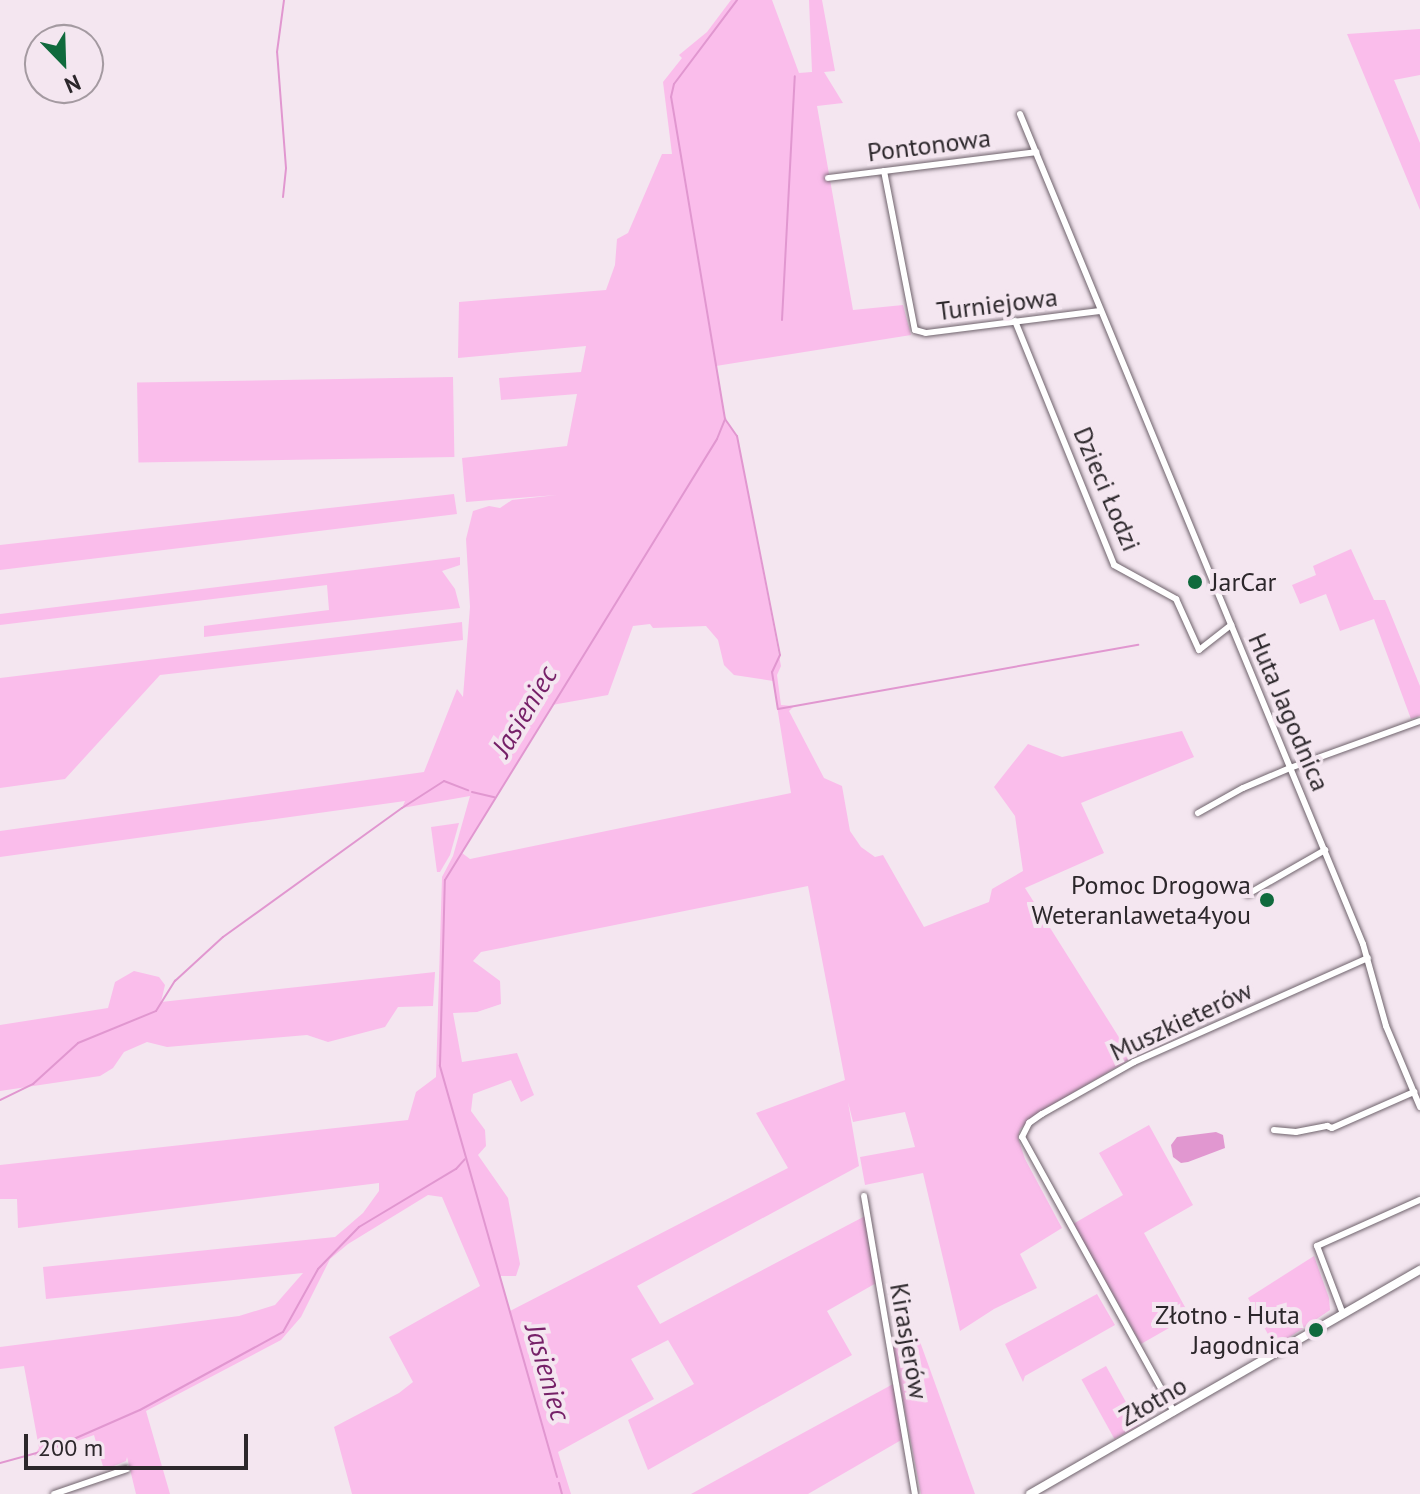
<!DOCTYPE html>
<meta charset="utf-8">
<style>
body{margin:0}
#map{position:relative;width:1420px;height:1494px;overflow:hidden;background:#f4e6f0;font-family:"PT Sans",sans-serif}
div>[style]{position:absolute}
.green>*{inset:0;background:#fabdeb;transform-origin:0 0}
.water>*{inset:0;background:#e197d0}
.stream>*{height:2px;margin:-1px;padding:0 1px;transform-origin:1px;border-radius:1px;background:#e197d0}
.roads{filter:drop-shadow(0 0 2px #6f636c) drop-shadow(0 0 2px #6f636c)}
.street>*{height:6px;margin:-3px;padding:0 3px;transform-origin:3px;border-radius:3px;background:#fff}
.secondary>*{height:8px;margin:-4px;padding:0 4px;transform-origin:4px;border-radius:4px;background:#fff}
.dots>*{width:22px;height:22px;translate:-50% -50%;box-sizing:border-box;border:4px solid #f4e6f0;border-radius:50%}
span{translate:-50% -50%;white-space:nowrap;text-align:center;line-height:1.15;-webkit-text-stroke:8px #f4e6f0;paint-order:stroke}
.street-label{font-size:26px;color:#2c272b}
.poi-label{font-size:26px;color:#2c272b}
.left{translate:0 -50%;text-align:left}
.right{translate:-100% -50%;text-align:right}
.water-label{font-size:28px;color:#762168;font-style:italic}
.north{position:absolute;left:24px;top:24px;width:80px;height:80px;box-sizing:border-box;background:#f4e6f0;border:2px solid #a49aa1;border-radius:50%;rotate:157deg;font-size:22px;font-weight:700;line-height:32px;text-align:center;color:#2c272b}
.north::after{content:'';display:block;margin:auto;width:28px;height:36px;background:#106a3d;clip-path:polygon(50% 0,100% 100%,50% 72%,0 100%)}
.scale{position:absolute;left:24px;top:1434px;width:224px;height:36px;box-sizing:border-box;border:4px solid #2c272b;border-top:0;padding-left:10px;font-size:24px;line-height:28px;white-space:nowrap;color:#2c272b;-webkit-text-stroke:6px #f4e6f0;paint-order:stroke}
</style>
<div id="map">
<div class="green">
<i style="clip-path:polygon(evenodd,731px 0,772px 0,799px 73px,812px 72px,809px 0,822px 0,835px 71px,824px 72px,843px 103px,817px 106px,853px 310px,903px 305px,911px 335px,716px 366px,725px 419px,737px 436px,781px 666px,777px 675px,781px 705px,794px 706px,789px 711px,824px 778px,842px 786px,850px 831px,861px 847px,875px 857px,883px 855px,924px 927px,989px 902px,992px 889px,1023px 871px,1015px 816px,994px 787px,1028px 744px,1062px 757px,1182px 731px,1194px 757px,1081px 803px,1104px 853px,1025px 888px,1132px 1058px,1035px 1115px,1020px 1129px,1018px 1138px,1025px 1159px,1062px 1228px,1020px 1254px,1037px 1288px,994px 1309px,960px 1331px,923px 1173px,865px 1185px,860px 1157px,915px 1147px,905px 1112px,853px 1122px,848px 1102px,859px 1166px,637px 1286px,660px 1324px,867px 1215px,878px 1282px,827px 1311px,852px 1355px,648px 1470px,628px 1420px,694px 1384px,668px 1340px,631px 1359px,654px 1399px,558px 1452px,571px 1494px,352px 1494px,334px 1427px,399px 1393px,413px 1382px,389px 1337px,480px 1286px,442px 1197px,428px 1195px,348px 1244px,330px 1259px,301px 1317px,281px 1340px,146px 1411px,170px 1494px,136px 1494px,127px 1457px,126px 1461px,104px 1470px,94px 1435px,34px 1456px,39px 1448px,24px 1366px,0 1369px,0 1347px,239px 1316px,275px 1305px,303px 1273px,46px 1299px,43px 1267px,335px 1237px,363px 1213px,379px 1191px,379px 1183px,18px 1228px,17px 1199px,0 1199px,0 1165px,408px 1120px,416px 1092px,436px 1077px,442px 877px,453px 856px,470px 796px,402px 808px,405px 801px,0 857px,0 831px,424px 772px,457px 689px,463px 697px,470px 607px,466px 539px,473px 511px,489px 506px,500px 508px,512px 500px,557px 495px,466px 502px,462px 458px,567px 446px,577px 394px,501px 400px,499px 378px,581px 372px,586px 346px,458px 358px,459px 302px,606px 290px,615px 265px,617px 239px,628px 233px,662px 154px,672px 154px,663px 82px,682px 58px,679px 55px,707px 32px,731px 0,650px 624px,653px 628px,706px 626px,718px 640px,724px 665px,734px 675px,773px 681px,791px 793px,470px 859px,462px 853px,552px 705px,608px 695px,633px 626px,650px 624px,731px 0,808px 886px,845px 1080px,756px 1113px,788px 1168px,510px 1311px,500px 1276px,516px 1276px,520px 1264px,508px 1198px,478px 1155px,486px 1146px,485px 1130px,471px 1111px,473px 1094px,511px 1080px,521px 1102px,534px 1095px,517px 1053px,462px 1062px,453px 1013px,477px 1012px,501px 1004px,500px 981px,473px 961px,481px 952px,808px 886px)"></i>
<i style="clip-path:polygon(1420px 29px,1420px 75px,1394px 80px,1420px 143px,1420px 210px,1347px 34px)"></i>
<i style="left:453px;top:377px;width:80px;height:316px;rotate:89deg"></i>
<i style="clip-path:polygon(454px 494px,457px 514px,0 570px,0 545px)"></i>
<i style="clip-path:polygon(1351px 549px,1374px 600px,1385px 600px,1420px 686px,1420px 716px,1411px 719px,1374px 619px,1340px 631px,1326px 594px,1300px 604px,1298px 599px,1292px 585px,1316px 575px,1313px 566px)"></i>
<i style="clip-path:polygon(460px 557px,460px 565px,442px 571px,455px 589px,460px 608px,204px 637px,204px 626px,329px 610px,327px 585px,0 625px,0 614px)"></i>
<i style="clip-path:polygon(462px 622px,463px 640px,160px 675px,65px 779px,0 788px,0 678px)"></i>
<i style="clip-path:polygon(459px 823px,450px 855px,440px 872px,437px 872px,431px 827px)"></i>
<i style="clip-path:polygon(134px 971px,159px 977px,165px 985px,161px 1002px,435px 972px,433px 1006px,398px 1007px,385px 1027px,328px 1042px,307px 1035px,167px 1047px,147px 1042px,124px 1052px,113px 1068px,100px 1076px,0 1091px,0 1025px,108px 1008px,115px 982px)"></i>
<i style="clip-path:polygon(1149px 1125px,1193px 1205px,1144px 1233px,1190px 1316px,1141px 1344px,1073px 1224px,1123px 1195px,1099px 1153px)"></i>
<i style="clip-path:polygon(1314px 1256px,1329px 1298px,1330px 1310px,1275px 1347px,1248px 1298px)"></i>
<i style="clip-path:polygon(1097px 1294px,1115px 1325px,1025px 1376px,1023px 1382px,1005px 1344px)"></i>
<i style="clip-path:polygon(891px 1339px,919px 1339px,975px 1494px,921px 1494px)"></i>
<i style="left:1106px;top:1366px;width:68px;height:28px;rotate:61deg"></i>
<i style="clip-path:polygon(895px 1383px,903px 1439px,808px 1494px,691px 1494px)"></i>
</div>
<div class="water">
<i style="clip-path:polygon(1216px 1132px,1223px 1135px,1225px 1148px,1188px 1162px,1181px 1163px,1173px 1157px,1171px 1145px,1177px 1137px)"></i>
</div>
<div class="stream">
<i style="left:283px;top:197px;width:29px;rotate:-84deg"></i>
<i style="left:286px;top:168px;width:116px;rotate:-94.4deg"></i>
<i style="left:277px;top:52px;width:52px;rotate:-82.3deg"></i>
<i style="left:782px;top:320px;width:244px;rotate:-87deg"></i>
<i style="left:725px;top:419px;width:21px;rotate:55deg"></i>
<i style="left:737px;top:436px;width:223px;rotate:78.9deg"></i>
<i style="left:780px;top:655px;width:19px;rotate:115deg"></i>
<i style="left:772px;top:672px;width:37px;rotate:81deg"></i>
<i style="left:778px;top:709px;width:366px;rotate:-10.1deg"></i>
<i style="left:472px;top:792px;width:23px;rotate:13deg"></i>
<i style="left:0;top:1100px;width:37px;rotate:-26deg"></i>
<i style="left:33px;top:1084px;width:61px;rotate:-42.3deg"></i>
<i style="left:78px;top:1043px;width:84px;rotate:-22.3deg"></i>
<i style="left:156px;top:1011px;width:36px;rotate:-58deg"></i>
<i style="left:175px;top:981px;width:65px;rotate:-42.5deg"></i>
<i style="left:223px;top:937px;width:221px;rotate:-35.8deg"></i>
<i style="left:402px;top:808px;width:50px;rotate:-32.7deg"></i>
<i style="left:444px;top:781px;width:26px;rotate:21deg"></i>
<i style="left:0;top:1463px;width:53px;rotate:-15.4deg"></i>
<i style="left:51px;top:1449px;width:97px;rotate:-23.7deg"></i>
<i style="left:140px;top:1410px;width:163px;rotate:-28.6deg"></i>
<i style="left:283px;top:1332px;width:72px;rotate:-60.9deg"></i>
<i style="left:318px;top:1269px;width:59px;rotate:-45.7deg"></i>
<i style="left:359px;top:1227px;width:113px;rotate:-30.9deg"></i>
<i style="left:456px;top:1169px;width:13px;rotate:-48deg"></i>
<i style="left:557px;top:1477px;width:428px;rotate:-105.9deg"></i>
<i style="left:440px;top:1065px;width:185px;rotate:-88.5deg"></i>
<i style="left:445px;top:880px;width:518px;rotate:-58.33deg"></i>
<i style="left:717px;top:439px;width:22px;rotate:-68deg"></i>
<i style="left:725px;top:419px;width:326px;rotate:-99.5deg"></i>
<i style="left:671px;top:97px;width:13px;rotate:-77deg"></i>
<i style="left:674px;top:84px;width:105px;rotate:-53.1deg"></i>
<i style="left:559px;top:1483px;width:11px;rotate:75deg"></i>
</div>
<div class="roads">
<div class="street">
<i style="left:1020px;top:114px;width:898px;rotate:67.55deg"></i>
<i style="left:1363px;top:944px;width:85px;rotate:74.3deg"></i>
<i style="left:1386px;top:1026px;width:88px;rotate:67.2deg"></i>
<i style="left:884px;top:171px;width:162px;rotate:79deg"></i>
<i style="left:915px;top:330px;width:11px;rotate:15deg"></i>
<i style="left:926px;top:333px;width:176px;rotate:-7.2deg"></i>
<i style="left:828px;top:178px;width:210px;rotate:-7.1deg"></i>
<i style="left:1015px;top:321px;width:263px;rotate:67.9deg"></i>
<i style="left:1114px;top:565px;width:71px;rotate:28.7deg"></i>
<i style="left:1176px;top:599px;width:56px;rotate:65.7deg"></i>
<i style="left:1199px;top:650px;width:41px;rotate:-38deg"></i>
<i style="left:1198px;top:813px;width:51px;rotate:-29.1deg"></i>
<i style="left:1243px;top:788px;width:51px;rotate:-23.1deg"></i>
<i style="left:1290px;top:768px;width:138px;rotate:-19.9deg"></i>
<i style="left:1248px;top:894px;width:89px;rotate:-29.7deg"></i>
<i style="left:1274px;top:1130px;width:22px;rotate:5deg"></i>
<i style="left:1296px;top:1132px;width:32px;rotate:-11deg"></i>
<i style="left:1327px;top:1126px;width:5px;rotate:22deg"></i>
<i style="left:1332px;top:1128px;width:90px;rotate:-23.7deg"></i>
<i style="left:864px;top:1196px;width:302px;rotate:80.3deg"></i>
<i style="left:1343px;top:1314px;width:73px;rotate:-110.9deg"></i>
<i style="left:1317px;top:1246px;width:113px;rotate:-24.1deg"></i>
<i style="left:1174px;top:1412px;width:314px;rotate:-118.9deg"></i>
<i style="left:1022px;top:1137px;width:16px;rotate:-63deg"></i>
<i style="left:1029px;top:1123px;width:16px;rotate:-35deg"></i>
<i style="left:1042px;top:1114px;width:106px;rotate:-29.5deg"></i>
<i style="left:1134px;top:1062px;width:256px;rotate:-24deg"></i>
<i style="left:54px;top:1494px;width:77px;rotate:-18.9deg"></i>
</div>
<div class="secondary">
<i style="left:1030px;top:1494px;width:450px;rotate:-29.9deg"></i>
</div>
</div>
<div class="dots">
<i style="left:1195px;top:582px;background:#106a3d"></i>
<i style="left:1267px;top:900px;background:#106a3d"></i>
<i style="left:1316px;top:1330px;background:#106a3d"></i>
</div>
<div class="street-label">
<span style="left:929px;top:145px;rotate:-7deg">Pontonowa</span>
<span style="left:997px;top:304px;rotate:-7deg">Turniejowa</span>
<span style="left:1107px;top:489px;rotate:67deg">Dzieci Łodzi</span>
<span style="left:1289px;top:712px;rotate:67deg">Huta Jagodnica</span>
<span style="left:1181px;top:1021px;rotate:-25deg">Muszkieterów</span>
<span style="left:909px;top:1341px;rotate:80deg">Kirasjerów</span>
<span style="left:1153px;top:1401px;rotate:-30deg">Złotno</span>
</div>
<div class="poi-label">
<span class="left" style="left:1211px;top:582px">JarCar</span>
<span class="right" style="left:1251px;top:900px">Pomoc Drogowa<br>Weteranlaweta4you</span>
<span class="right" style="left:1300px;top:1330px">Złotno - Huta<br>Jagodnica</span>
</div>
<div class="water-label">
<span style="left:524px;top:711px;rotate:-59deg">Jasieniec</span>
<span style="left:548px;top:1372px;rotate:74deg">Jasieniec</span>
</div>
<div class="north">N</div>
<div class="scale">200 m</div>
</div>
